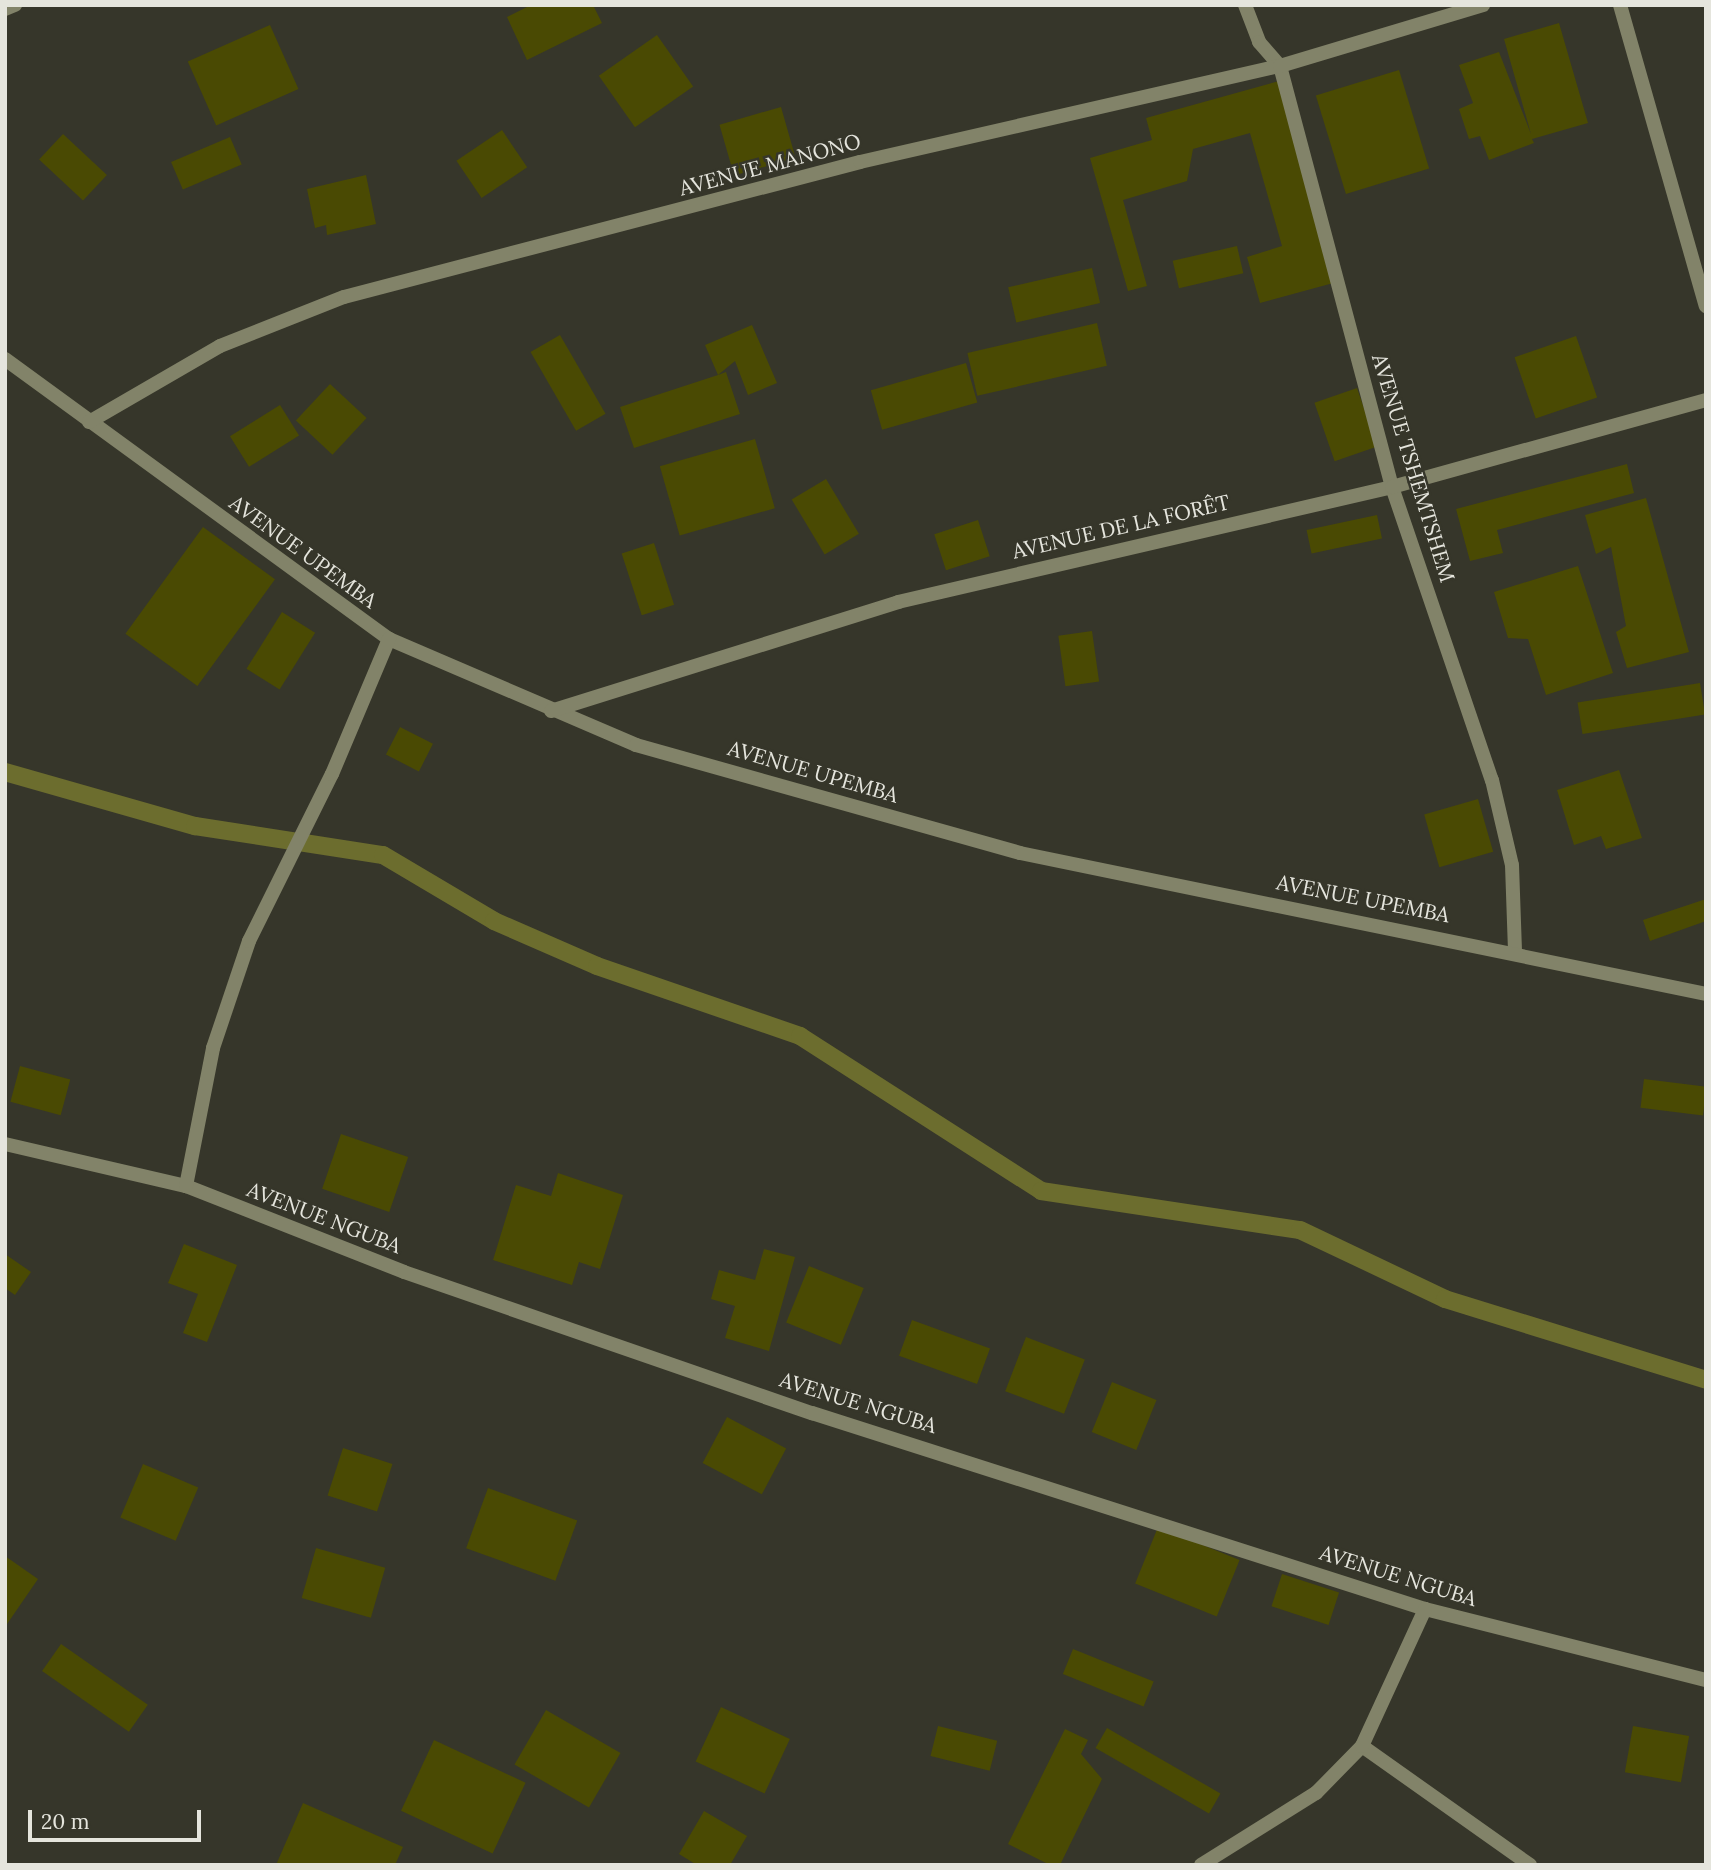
<!DOCTYPE html>
<meta charset="utf-8">
<style>
body{margin:0}
#map{position:relative;width:1711px;height:1870px;overflow:hidden;background:#36362a;font-family:Lora,serif}
div>[style]{position:absolute}
.stream>*{height:18px;margin:-9px;padding:0 9px;transform-origin:9px;border-radius:9px;background:#6c6d2e}
.building>*{inset:0;background:#4a4a03;transform-origin:0 0}
.street>*{height:14px;margin:-7px;padding:0 7px;transform-origin:7px;border-radius:7px;background:#828369}
span{translate:-50% -50%;white-space:nowrap;text-align:center;line-height:1.15;-webkit-text-stroke:5px #36362a;paint-order:stroke}
.street-label{font-size:21px;color:#e5e5dd}
.frame{position:absolute;inset:0;border:7px solid #e5e5dd;pointer-events:none}
.scale{position:absolute;left:28px;top:1810px;width:173px;height:32px;box-sizing:border-box;border:4px solid #e5e5dd;border-top:0;padding-left:9px;font-size:21px;line-height:24px;white-space:nowrap;color:#e5e5dd;-webkit-text-stroke:5px #36362a;paint-order:stroke}
</style>
<div id="map">
<div class="stream">
<i style="left:5px;top:772px;width:198px;rotate:15.9deg"></i>
<i style="left:195px;top:826px;width:190px;rotate:8.8deg"></i>
<i style="left:383px;top:855px;width:129px;rotate:30.7deg"></i>
<i style="left:494px;top:921px;width:112px;rotate:23.6deg"></i>
<i style="left:597px;top:966px;width:215px;rotate:19deg"></i>
<i style="left:800px;top:1036px;width:287px;rotate:32.7deg"></i>
<i style="left:1041px;top:1191px;width:262px;rotate:8.6deg"></i>
<i style="left:1300px;top:1230px;width:161px;rotate:25.4deg"></i>
<i style="left:1445px;top:1299px;width:273px;rotate:17.2deg"></i>
</div>
<div class="building">
<i style="clip-path:polygon(531px 5px,593px 5px,602px 23px,527px 60px,507px 17px)"></i>
<i style="clip-path:polygon(1559px 23px,1588px 123px,1532px 139px,1534px 143px,1489px 160px,1480px 136px,1469px 139px,1459px 109px,1473px 103px,1459px 65px,1499px 52px,1531px 134px,1504px 39px)"></i>
<i style="left:270px;top:25px;width:70px;height:90px;rotate:66deg"></i>
<i style="left:657px;top:35px;width:63px;height:71px;rotate:55deg"></i>
<i style="left:1399px;top:70px;width:103px;height:87px;rotate:73deg"></i>
<i style="clip-path:polygon(1279px 81px,1337px 282px,1260px 303px,1247px 257px,1282px 246px,1250px 133px,1193px 149px,1187px 181px,1123px 200px,1147px 286px,1128px 291px,1090px 158px,1152px 140px,1146px 118px)"></i>
<i style="left:781px;top:107px;width:53px;height:64px;rotate:74deg"></i>
<i style="left:502px;top:130px;width:45px;height:55px;rotate:56deg"></i>
<i style="left:63px;top:134px;width:60px;height:35px;rotate:43deg"></i>
<i style="left:230px;top:137px;width:30px;height:64px;rotate:67deg"></i>
<i style="clip-path:polygon(366px 175px,376px 224px,327px 235px,326px 225px,315px 228px,307px 189px)"></i>
<i style="left:1237px;top:246px;width:28px;height:66px;rotate:77deg"></i>
<i style="left:1092px;top:268px;width:36px;height:86px;rotate:77deg"></i>
<i style="left:1097px;top:323px;width:44px;height:133px;rotate:77deg"></i>
<i style="clip-path:polygon(752px 325px,777px 383px,748px 395px,735px 361px,718px 375px,726px 372px,740px 414px,634px 448px,620px 407px,718px 375px,705px 345px)"></i>
<i style="left:560px;top:335px;width:91px;height:34px;rotate:60deg"></i>
<i style="left:1576px;top:336px;width:65px;height:65px;rotate:71deg"></i>
<i style="left:966px;top:363px;width:41px;height:99px;rotate:74deg"></i>
<i style="left:330px;top:384px;width:50px;height:50px;rotate:43deg"></i>
<i style="left:1357px;top:388px;width:62px;height:45px;rotate:71deg"></i>
<i style="left:280px;top:405px;width:36px;height:59px;rotate:58deg"></i>
<i style="left:755px;top:439px;width:72px;height:99px;rotate:74deg"></i>
<i style="clip-path:polygon(1627px 464px,1634px 493px,1497px 530px,1503px 553px,1470px 561px,1456px 509px)"></i>
<i style="left:826px;top:479px;width:64px;height:40px;rotate:59deg"></i>
<i style="clip-path:polygon(1646px 498px,1689px 652px,1627px 668px,1616px 632px,1626px 626px,1611px 547px,1596px 554px,1585px 515px)"></i>
<i style="left:1377px;top:515px;width:24px;height:72px;rotate:78deg"></i>
<i style="left:978px;top:520px;width:38px;height:46px;rotate:72deg"></i>
<i style="left:203px;top:527px;width:89px;height:132px;rotate:36deg"></i>
<i style="left:654px;top:543px;width:65px;height:34px;rotate:72deg"></i>
<i style="clip-path:polygon(1578px 566px,1613px 673px,1546px 695px,1528px 639px,1508px 638px,1494px 592px)"></i>
<i style="left:282px;top:612px;width:39px;height:67px;rotate:32deg"></i>
<i style="left:1092px;top:631px;width:51px;height:34px;rotate:82deg"></i>
<i style="left:1700px;top:683px;width:32px;height:124px;rotate:81deg"></i>
<i style="left:400px;top:727px;width:37px;height:31px;rotate:27deg"></i>
<i style="clip-path:polygon(1619px 770px,1642px 838px,1606px 849px,1601px 836px,1574px 845px,1557px 790px)"></i>
<i style="left:1478px;top:799px;width:55px;height:56px;rotate:74deg"></i>
<i style="clip-path:polygon(1706px 899px,1706px 921px,1650px 941px,1643px 920px)"></i>
<i style="left:20px;top:1066px;width:52px;height:37px;rotate:15deg"></i>
<i style="left:1644px;top:1079px;width:63px;height:29px;rotate:7deg"></i>
<i style="left:341px;top:1134px;width:71px;height:58px;rotate:19deg"></i>
<i style="clip-path:polygon(558px 1173px,623px 1195px,600px 1269px,579px 1262px,572px 1285px,493px 1260px,516px 1185px,551px 1196px)"></i>
<i style="clip-path:polygon(184px 1244px,237px 1265px,207px 1342px,183px 1333px,198px 1294px,168px 1283px)"></i>
<i style="clip-path:polygon(764px 1249px,795px 1257px,769px 1351px,725px 1338px,735px 1306px,711px 1299px,719px 1270px,755px 1280px)"></i>
<i style="clip-path:polygon(5px 1254px,31px 1272px,15px 1295px,5px 1288px)"></i>
<i style="left:809px;top:1266px;width:59px;height:61px;rotate:22deg"></i>
<i style="left:912px;top:1320px;width:83px;height:38px;rotate:20deg"></i>
<i style="left:1026px;top:1337px;width:63px;height:58px;rotate:21deg"></i>
<i style="left:1112px;top:1382px;width:48px;height:54px;rotate:22deg"></i>
<i style="left:727px;top:1417px;width:67px;height:52px;rotate:28deg"></i>
<i style="left:343px;top:1448px;width:52px;height:50px;rotate:18deg"></i>
<i style="left:143px;top:1464px;width:60px;height:58px;rotate:23deg"></i>
<i style="left:488px;top:1488px;width:95px;height:64px;rotate:20deg"></i>
<i style="left:1158px;top:1527px;width:88px;height:61px;rotate:22deg"></i>
<i style="left:316px;top:1548px;width:72px;height:52px;rotate:16deg"></i>
<i style="clip-path:polygon(5px 1556px,38px 1579px,5px 1627px)"></i>
<i style="left:1282px;top:1574px;width:60px;height:34px;rotate:18deg"></i>
<i style="left:61px;top:1644px;width:106px;height:33px;rotate:35deg"></i>
<i style="left:1073px;top:1649px;width:87px;height:27px;rotate:22deg"></i>
<i style="left:721px;top:1707px;width:76px;height:60px;rotate:25deg"></i>
<i style="left:546px;top:1710px;width:86px;height:63px;rotate:30deg"></i>
<i style="left:938px;top:1726px;width:61px;height:31px;rotate:14deg"></i>
<i style="left:1633px;top:1726px;width:57px;height:47px;rotate:10deg"></i>
<i style="left:1107px;top:1728px;width:131px;height:23px;rotate:30deg"></i>
<i style="clip-path:polygon(1065px 1729px,1088px 1740px,1081px 1754px,1102px 1779px,1060px 1865px,1050px 1865px,1008px 1844px)"></i>
<i style="left:434px;top:1740px;width:101px;height:78px;rotate:25deg"></i>
<i style="clip-path:polygon(303px 1803px,403px 1847px,395px 1865px,276px 1865px)"></i>
<i style="clip-path:polygon(704px 1811px,747px 1836px,730px 1865px,697px 1865px,679px 1854px)"></i>
</div>
<div class="street">
<i style="left:1245px;top:5px;width:40px;rotate:69deg"></i>
<i style="left:1259px;top:42px;width:32px;rotate:49deg"></i>
<i style="left:1280px;top:66px;width:436px;rotate:75.1deg"></i>
<i style="left:1392px;top:487px;width:310px;rotate:71.2deg"></i>
<i style="left:1492px;top:780px;width:87px;rotate:76.8deg"></i>
<i style="left:1512px;top:865px;width:86px;rotate:88deg"></i>
<i style="left:1620px;top:5px;width:313px;rotate:74.1deg"></i>
<i style="left:5px;top:9px;width:11px;rotate:-22deg"></i>
<i style="left:5px;top:359px;width:475px;rotate:36.1deg"></i>
<i style="left:389px;top:639px;width:269px;rotate:23.2deg"></i>
<i style="left:636px;top:745px;width:399px;rotate:15.7deg"></i>
<i style="left:1020px;top:853px;width:700px;rotate:11.61deg"></i>
<i style="left:89px;top:422px;width:151px;rotate:-30.1deg"></i>
<i style="left:220px;top:346px;width:133px;rotate:-21.6deg"></i>
<i style="left:344px;top:297px;width:533px;rotate:-14.66deg"></i>
<i style="left:860px;top:162px;width:431px;rotate:-12.9deg"></i>
<i style="left:1280px;top:66px;width:212px;rotate:-16.7deg"></i>
<i style="left:551px;top:711px;width:364px;rotate:-17.4deg"></i>
<i style="left:898px;top:602px;width:507px;rotate:-13.1deg"></i>
<i style="left:1392px;top:487px;width:326px;rotate:-15.5deg"></i>
<i style="left:5px;top:1144px;width:186px;rotate:13.1deg"></i>
<i style="left:186px;top:1186px;width:234px;rotate:21.5deg"></i>
<i style="left:404px;top:1272px;width:432px;rotate:19.1deg"></i>
<i style="left:812px;top:1413px;width:644px;rotate:17.73deg"></i>
<i style="left:1425px;top:1609px;width:290px;rotate:14.2deg"></i>
<i style="left:186px;top:1186px;width:141px;rotate:-78.9deg"></i>
<i style="left:213px;top:1048px;width:113px;rotate:-71.4deg"></i>
<i style="left:249px;top:941px;width:186px;rotate:-63.6deg"></i>
<i style="left:332px;top:774px;width:147px;rotate:-67.1deg"></i>
<i style="left:1362px;top:1746px;width:206px;rotate:35.3deg"></i>
<i style="left:1201px;top:1865px;width:136px;rotate:-32.1deg"></i>
<i style="left:1316px;top:1793px;width:66px;rotate:-45.6deg"></i>
<i style="left:1362px;top:1746px;width:151px;rotate:-65.3deg"></i>
</div>
<div class="street-label">
<span style="left:770px;top:165px;rotate:-15deg">AVENUE MANONO</span>
<span style="left:1413px;top:468px;rotate:73deg">AVENUE TSHEMTSHEM</span>
<span style="left:1121px;top:527px;rotate:-13deg">AVENUE DE LA FORÊT</span>
<span style="left:303px;top:552px;rotate:36deg">AVENUE UPEMBA</span>
<span style="left:813px;top:772px;rotate:16deg">AVENUE UPEMBA</span>
<span style="left:1363px;top:899px;rotate:11deg">AVENUE UPEMBA</span>
<span style="left:324px;top:1218px;rotate:21deg">AVENUE NGUBA</span>
<span style="left:858px;top:1403px;rotate:17deg">AVENUE NGUBA</span>
<span style="left:1398px;top:1576px;rotate:17deg">AVENUE NGUBA</span>
</div>
<div class="frame"></div>
<div class="scale">20 m</div>
</div>
